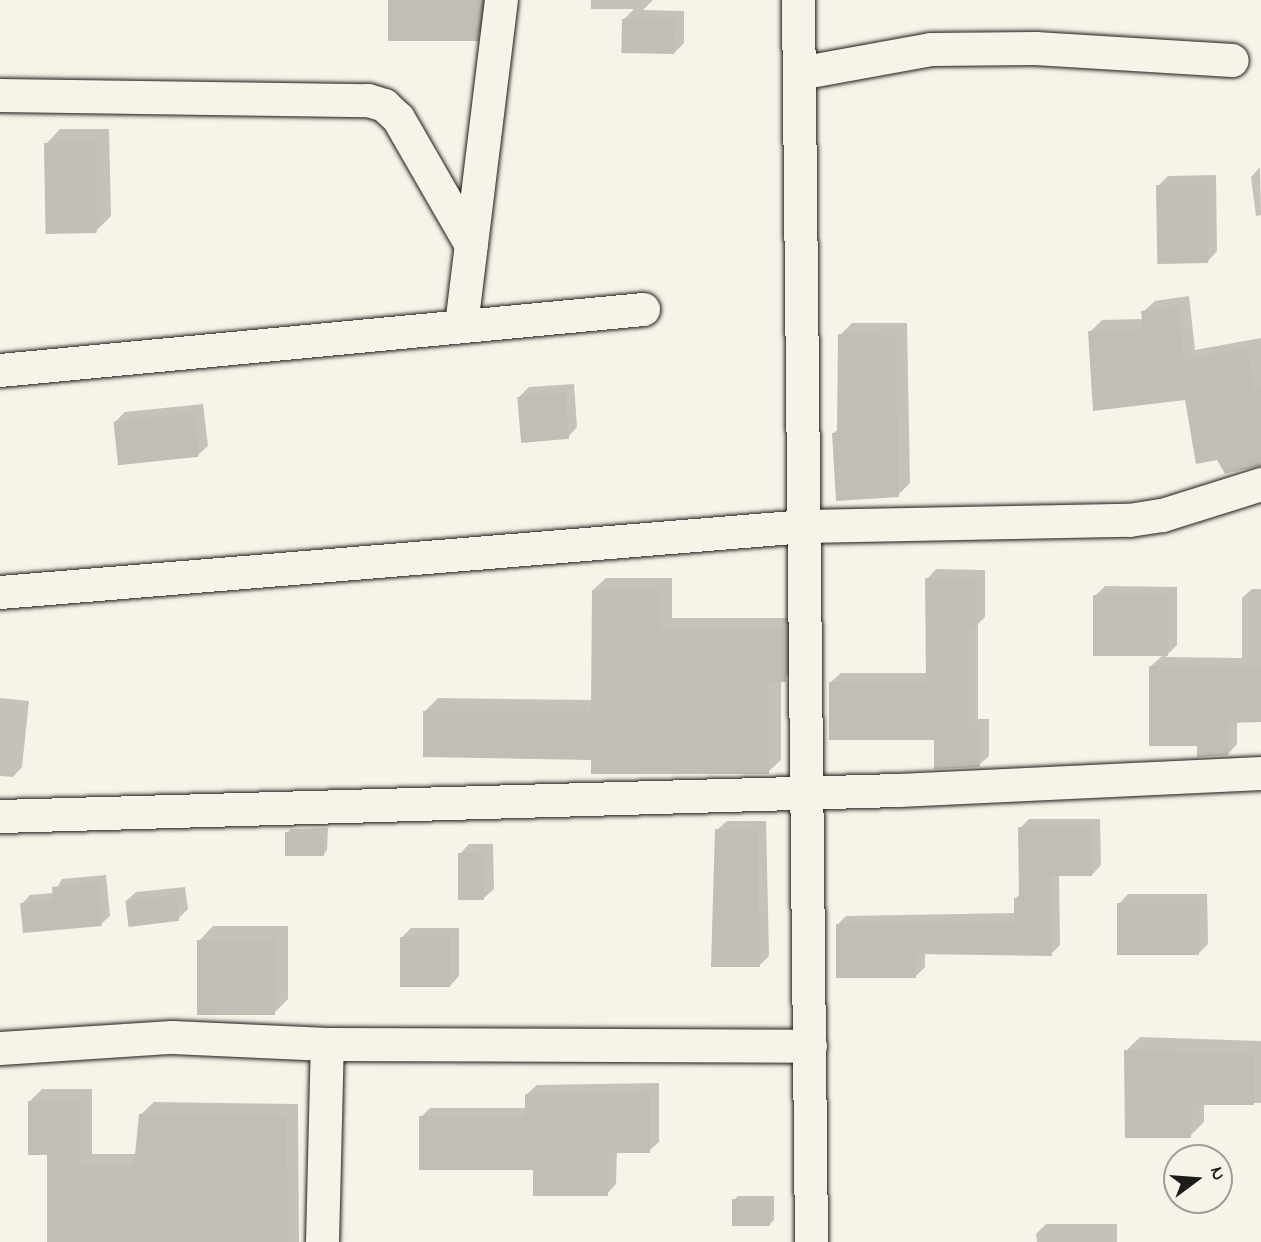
<!DOCTYPE html>
<style>
body{margin:0}
#map{position:relative;width:1261px;height:1242px;overflow:hidden;background:#f7f3e8;font-family:"Indie Flower",sans-serif}
div>[style]{position:absolute}
.shadow>*{inset:0;background:#0003}
.building>*{inset:0;background:#c0beb5;transform-origin:0 0}
.roads{filter:drop-shadow(0 0 2px #1c1c1c) drop-shadow(0 0 2px #1c1c1c)}
.street>*{height:33px;margin:-16.5px;padding:0 16.5px;transform-origin:16.5px;border-radius:16.5px;background:#f7f3e8}
span{translate:-50% -50%;white-space:nowrap;text-align:center;line-height:1.15;-webkit-text-stroke:7px #f7f3e8;paint-order:stroke}
.north{position:absolute;left:1163px;top:1144px;width:70px;height:70px;box-sizing:border-box;background:#f7f3e8;border:2px solid #9f9d96;border-radius:50%;rotate:74deg;font-size:19px;font-weight:700;line-height:28px;text-align:center;color:#1c1c1c}
.north::after{content:'';display:block;margin:auto;width:24px;height:32px;background:#1c1c1c;clip-path:polygon(50% 0,100% 100%,50% 72%,0 100%)}
</style>
<div id="map">
<div class="shadow">
<i style="clip-path:polygon(389px 0,491px 0,491px 23px,476px 37px)"></i>
<i style="clip-path:polygon(591px 0,653px 0,643px 10px,684px 11px,684px 43px,674px 53px,624px 19px,634px 9px,591px 9px)"></i>
<i style="clip-path:polygon(60px 129px,109px 129px,111px 216px,96px 231px,46px 144px)"></i>
<i style="clip-path:polygon(1260px 167px,1261px 215px,1256px 216px,1251px 177px)"></i>
<i style="clip-path:polygon(1216px 175px,1217px 251px,1208px 261px,1158px 186px,1168px 176px)"></i>
<i style="clip-path:polygon(1189px 296px,1195px 350px,1261px 338px,1261px 466px,1226px 472px,1186px 398px,1090px 332px,1102px 320px,1144px 319px,1143px 312px,1155px 301px)"></i>
<i style="clip-path:polygon(852px 323px,907px 323px,910px 483px,898px 495px,833px 434px,839px 428px,840px 335px)"></i>
<i style="clip-path:polygon(574px 384px,577px 427px,568px 437px,519px 397px,529px 387px)"></i>
<i style="clip-path:polygon(203px 404px,208px 446px,198px 455px,115px 422px,125px 412px)"></i>
<i style="clip-path:polygon(936px 569px,985px 570px,985px 617px,978px 624px,978px 719px,989px 719px,989px 756px,979px 765px,831px 682px,841px 673px,928px 673px,927px 579px)"></i>
<i style="clip-path:polygon(606px 578px,672px 578px,672px 618px,797px 618px,798px 667px,781px 680px,781px 760px,768px 772px,593px 758px,425px 711px,438px 698px,593px 700px,593px 590px)"></i>
<i style="clip-path:polygon(1105px 586px,1177px 587px,1177px 645px,1165px 657px,1242px 658px,1242px 598px,1252px 589px,1261px 589px,1261px 721px,1237px 721px,1237px 744px,1228px 754px,1199px 744px,1150px 667px,1163px 655px,1095px 596px)"></i>
<i style="clip-path:polygon(0 698px,29px 701px,22px 767px,13px 777px,0 776px)"></i>
<i style="clip-path:polygon(1029px 819px,1100px 819px,1101px 865px,1092px 875px,1059px 874px,1060px 945px,1051px 954px,925px 952px,925px 967px,916px 976px,837px 925px,846px 916px,1016px 913px,1016px 898px,1020px 894px,1020px 828px)"></i>
<i style="clip-path:polygon(727px 821px,766px 821px,769px 956px,760px 965px,717px 830px)"></i>
<i style="clip-path:polygon(328px 828px,327px 850px,323px 855px,287px 833px,291px 829px)"></i>
<i style="clip-path:polygon(469px 844px,493px 844px,494px 889px,484px 898px,460px 854px)"></i>
<i style="clip-path:polygon(106px 875px,110px 916px,101px 924px,22px 904px,30px 895px,54px 893px,62px 879px)"></i>
<i style="clip-path:polygon(185px 887px,188px 909px,178px 919px,126px 901px,136px 892px)"></i>
<i style="clip-path:polygon(1128px 894px,1207px 894px,1208px 944px,1198px 954px,1119px 904px)"></i>
<i style="clip-path:polygon(213px 926px,288px 926px,288px 999px,274px 1013px,199px 941px)"></i>
<i style="clip-path:polygon(411px 928px,459px 928px,459px 976px,450px 986px,401px 938px)"></i>
<i style="clip-path:polygon(1140px 1037px,1261px 1041px,1261px 1103px,1204px 1103px,1204px 1122px,1190px 1136px,1126px 1051px)"></i>
<i style="clip-path:polygon(659px 1083px,659px 1142px,649px 1151px,617px 1151px,616px 1184px,607px 1194px,421px 1117px,430px 1108px,527px 1108px,527px 1094px,537px 1085px)"></i>
<i style="clip-path:polygon(42px 1089px,92px 1089px,92px 1154px,137px 1154px,141px 1114px,154px 1102px,298px 1104px,299px 1242px,49px 1242px,49px 1153px,29px 1102px)"></i>
<i style="clip-path:polygon(738px 1196px,774px 1196px,774px 1220px,770px 1224px,734px 1200px)"></i>
<i style="clip-path:polygon(1046px 1224px,1117px 1224px,1117px 1242px,1037px 1242px,1036px 1234px)"></i>
</div>
<div class="building">
<i style="left:388px;top:0;width:91px;height:41px"></i>
<i style="left:622px;top:19px;width:53px;height:34px;rotate:1deg"></i>
<i style="left:95px;top:142px;width:91px;height:51px;rotate:89deg"></i>
<i style="left:1207px;top:184px;width:79px;height:51px;rotate:89deg"></i>
<i style="clip-path:polygon(1178px 307px,1184px 360px,1248px 348px,1253px 388px,1261px 387px,1261px 465px,1225px 474px,1217px 460px,1196px 464px,1185px 400px,1093px 411px,1088px 331px,1143px 329px,1141px 311px)"></i>
<i style="clip-path:polygon(838px 334px,895px 335px,899px 497px,836px 501px,832px 433px,837px 433px)"></i>
<i style="left:565px;top:393px;width:46px;height:48px;rotate:85deg"></i>
<i style="left:194px;top:413px;width:44px;height:81px;rotate:84deg"></i>
<i style="clip-path:polygon(925px 578px,976px 579px,976px 628px,969px 628px,969px 728px,980px 728px,980px 767px,934px 769px,934px 740px,829px 740px,829px 682px,926px 682px)"></i>
<i style="clip-path:polygon(592px 590px,660px 590px,660px 630px,785px 630px,786px 682px,769px 682px,769px 774px,591px 774px,591px 760px,423px 757px,423px 711px,591px 712px)"></i>
<i style="left:1093px;top:595px;width:75px;height:61px"></i>
<i style="clip-path:polygon(1149px 666px,1261px 667px,1261px 722px,1228px 723px,1228px 755px,1197px 757px,1197px 746px,1149px 746px)"></i>
<i style="clip-path:polygon(1018px 827px,1092px 827px,1092px 876px,1051px 876px,1052px 956px,916px 954px,916px 978px,836px 978px,836px 924px,1014px 922px,1014px 898px,1019px 898px)"></i>
<i style="clip-path:polygon(715px 829px,757px 830px,760px 967px,711px 967px)"></i>
<i style="left:285px;top:832px;width:39px;height:24px"></i>
<i style="left:458px;top:853px;width:26px;height:47px"></i>
<i style="clip-path:polygon(98px 882px,102px 926px,23px 933px,20px 903px,53px 900px,52px 887px)"></i>
<i style="left:176px;top:895px;width:26px;height:51px;rotate:83deg"></i>
<i style="left:1117px;top:903px;width:82px;height:52px"></i>
<i style="left:400px;top:937px;width:50px;height:50px"></i>
<i style="left:197px;top:940px;width:78px;height:75px"></i>
<i style="clip-path:polygon(1124px 1050px,1254px 1055px,1254px 1105px,1191px 1105px,1191px 1138px,1125px 1138px)"></i>
<i style="clip-path:polygon(650px 1092px,650px 1153px,608px 1153px,608px 1196px,533px 1196px,533px 1170px,419px 1170px,419px 1116px,525px 1117px,525px 1094px)"></i>
<i style="clip-path:polygon(28px 1101px,80px 1101px,80px 1166px,134px 1166px,139px 1114px,286px 1116px,288px 1242px,47px 1242px,47px 1155px,28px 1155px)"></i>
<i style="left:732px;top:1199px;width:38px;height:27px"></i>
</div>
<div class="roads">
<div class="street">
<i style="left:798px;top:0;width:1242px;rotate:89.4deg"></i>
<i style="left:799px;top:73px;width:134px;rotate:-10.3deg"></i>
<i style="left:931px;top:49px;width:104px;rotate:-0.6deg"></i>
<i style="left:1035px;top:48px;width:197px;rotate:3.5deg"></i>
<i style="left:0;top:95px;width:368px;rotate:0.8deg"></i>
<i style="left:368px;top:100px;width:17px;rotate:17deg"></i>
<i style="left:384px;top:105px;width:19px;rotate:43deg"></i>
<i style="left:398px;top:118px;width:146px;rotate:60.1deg"></i>
<i style="left:461px;top:325px;width:327px;rotate:-83deg"></i>
<i style="left:0;top:370px;width:646px;rotate:-5.42deg"></i>
<i style="left:0;top:592px;width:808px;rotate:-4.69deg"></i>
<i style="left:805px;top:526px;width:324px;rotate:-1.1deg"></i>
<i style="left:1129px;top:520px;width:33px;rotate:-9deg"></i>
<i style="left:1162px;top:515px;width:104px;rotate:-17.4deg"></i>
<i style="left:0;top:816px;width:899px;rotate:-1.66deg"></i>
<i style="left:899px;top:790px;width:362px;rotate:-2.7deg"></i>
<i style="left:0;top:1048px;width:172px;rotate:-3.7deg"></i>
<i style="left:172px;top:1037px;width:155px;rotate:2.6deg"></i>
<i style="left:327px;top:1044px;width:483px;rotate:0.2deg"></i>
<i style="left:322px;top:1242px;width:198px;rotate:-88.6deg"></i>
</div>
</div>
<div class="north">N</div>
</div>
